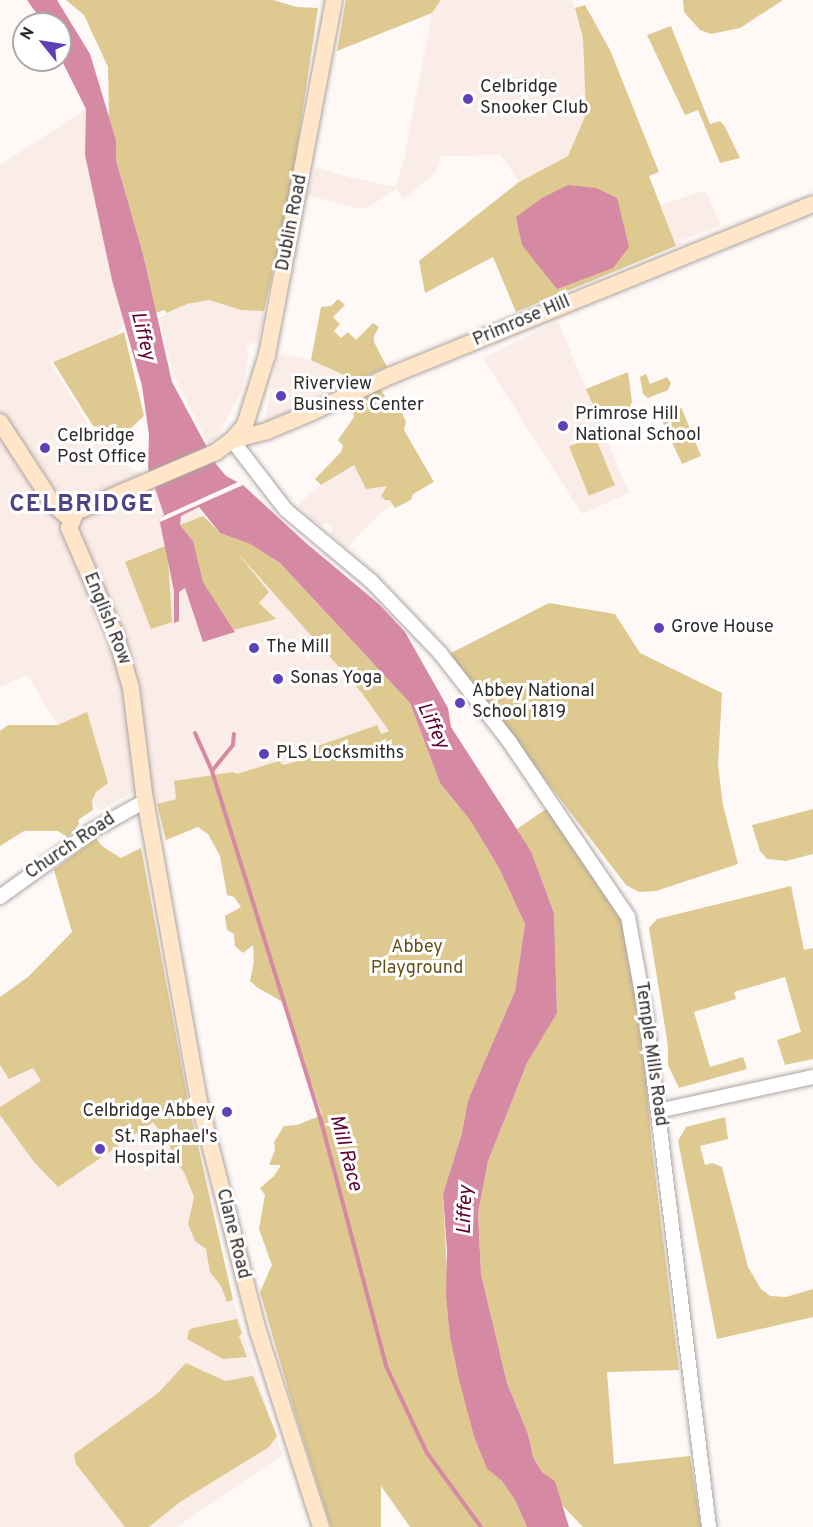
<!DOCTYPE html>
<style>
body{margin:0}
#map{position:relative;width:813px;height:1527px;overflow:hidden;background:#fef9f7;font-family:Overpass,sans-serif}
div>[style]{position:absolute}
.built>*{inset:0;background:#faece7}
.green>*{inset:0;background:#dec990;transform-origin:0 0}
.water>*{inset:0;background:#d589a2}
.pier>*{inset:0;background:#fef9f7}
.stream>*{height:4px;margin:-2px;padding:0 2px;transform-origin:2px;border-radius:2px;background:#d589a2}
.roads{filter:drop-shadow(0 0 2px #aca4a1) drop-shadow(0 0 2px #aca4a1)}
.tertiary>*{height:14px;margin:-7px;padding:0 7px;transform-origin:7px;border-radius:7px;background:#fff}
.secondary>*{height:16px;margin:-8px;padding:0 8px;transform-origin:8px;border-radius:8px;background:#ffe6c8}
.dots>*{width:16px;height:16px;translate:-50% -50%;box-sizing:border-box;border:3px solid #fff;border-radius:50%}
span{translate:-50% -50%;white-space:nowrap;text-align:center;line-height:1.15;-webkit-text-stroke:6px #fff;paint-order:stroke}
.poi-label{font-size:18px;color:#2e2b29}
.left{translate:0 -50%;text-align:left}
.right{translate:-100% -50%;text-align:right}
.street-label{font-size:18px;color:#2e2b29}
.park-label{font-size:18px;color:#65521a}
.water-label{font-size:20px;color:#5f0030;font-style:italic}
.district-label{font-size:24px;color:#504583;font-weight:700;letter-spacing:1.5px}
.north{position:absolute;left:12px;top:12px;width:60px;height:60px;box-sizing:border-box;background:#fff;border:2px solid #abaaa9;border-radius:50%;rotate:300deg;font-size:16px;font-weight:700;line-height:24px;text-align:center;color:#2e2b29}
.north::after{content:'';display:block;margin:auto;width:21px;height:27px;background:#5f40b8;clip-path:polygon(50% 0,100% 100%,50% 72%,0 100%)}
</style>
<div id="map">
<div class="built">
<i style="clip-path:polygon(441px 0,572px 0,583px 38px,586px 114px,568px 156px,519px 182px,501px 155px,441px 156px,436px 172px,404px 199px,396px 189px,369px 207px,360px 209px,307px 195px,316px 167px,348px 177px,395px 187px,403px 164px,432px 13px)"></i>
<i style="clip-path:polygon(86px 109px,85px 155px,124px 324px,116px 335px,50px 362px,91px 429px,128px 433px,127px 467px,152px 478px,164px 516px,198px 508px,340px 668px,368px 686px,398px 727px,381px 734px,377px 725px,363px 730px,315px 747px,317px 756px,280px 767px,238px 775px,174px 781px,176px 799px,150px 805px,133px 792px,100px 811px,80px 786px,87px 713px,58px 725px,27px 675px,0 687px,0 165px)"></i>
<i style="clip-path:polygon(705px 190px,721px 226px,680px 241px,681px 244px,676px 246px,661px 205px)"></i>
<i style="clip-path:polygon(209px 300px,241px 310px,264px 311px,258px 342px,249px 344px,247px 348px,247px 353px,249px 354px,243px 388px,217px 437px,208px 444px,173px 374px,159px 318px,187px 304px)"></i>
<i style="clip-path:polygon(558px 321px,629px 493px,582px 514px,483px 358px)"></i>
<i style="clip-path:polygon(284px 355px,320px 362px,355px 380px,296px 407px,285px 416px,269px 423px,265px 422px,277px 356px)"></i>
<i style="clip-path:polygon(361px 460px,413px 494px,380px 513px,347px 548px,331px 534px,333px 529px,326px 523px,320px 525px,298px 505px,321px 485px)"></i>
<i style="clip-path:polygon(96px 838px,102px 846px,121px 858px,141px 848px,189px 1106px,233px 1300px,282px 1455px,177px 1527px,0 1527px,0 997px,28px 977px,72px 932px,54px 870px)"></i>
</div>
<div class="green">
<i style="clip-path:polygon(219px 0,273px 0,297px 7px,318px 8px,290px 195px,264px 311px,241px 310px,209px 300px,187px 304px,167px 313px,164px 310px,156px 313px,143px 254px,116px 160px,116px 140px,109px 117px,108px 67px,84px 15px,66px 0)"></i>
<i style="clip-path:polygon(346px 0,441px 0,432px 13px,337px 51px)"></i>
<i style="clip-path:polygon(683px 0,783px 0,740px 28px,711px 34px,700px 30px,684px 12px)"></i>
<i style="clip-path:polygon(585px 5px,610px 50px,659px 172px,649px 176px,676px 246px,516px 312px,493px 257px,425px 293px,419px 261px,519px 182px,568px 156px,586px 114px,583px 38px,575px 8px)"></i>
<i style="clip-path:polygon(671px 26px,710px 124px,720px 121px,724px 125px,740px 158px,720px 163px,698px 110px,685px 115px,647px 35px)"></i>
<i style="clip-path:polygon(338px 299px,345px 305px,333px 317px,340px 324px,334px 331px,341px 338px,348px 332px,356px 340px,373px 323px,379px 327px,374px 336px,374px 342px,387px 367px,355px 380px,311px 360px,321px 307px,331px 306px)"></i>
<i style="clip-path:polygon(124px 332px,144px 416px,129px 430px,93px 426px,53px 362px)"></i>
<i style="clip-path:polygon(628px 372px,632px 402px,630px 407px,600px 422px,586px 389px)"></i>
<i style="clip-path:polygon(646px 374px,650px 384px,667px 377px,671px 383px,668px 390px,648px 398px,643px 394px,640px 377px)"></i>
<i style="clip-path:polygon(380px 389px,386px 398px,398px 404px,406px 422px,404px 430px,434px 482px,413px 494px,411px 500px,395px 508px,390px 500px,385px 500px,381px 496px,387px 486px,366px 489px,354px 465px,321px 485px,315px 479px,341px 452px,343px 446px,338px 440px,354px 417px,350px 401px,363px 400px,362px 398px)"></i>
<i style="clip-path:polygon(678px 406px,682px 409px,701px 456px,682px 464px,660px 416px,665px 407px)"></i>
<i style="left:595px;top:436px;width:53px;height:28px;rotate:68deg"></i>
<i style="clip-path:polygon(203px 516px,220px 533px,250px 544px,280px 563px,410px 703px,440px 783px,470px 820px,499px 868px,525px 924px,515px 991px,468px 1100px,462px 1133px,443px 1194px,450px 1337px,474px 1437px,487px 1469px,502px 1481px,515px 1500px,527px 1527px,410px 1527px,381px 1486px,381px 1527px,331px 1527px,294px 1410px,260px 1292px,272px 1265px,259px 1229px,265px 1195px,260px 1188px,274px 1176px,281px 1165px,269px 1165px,275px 1150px,274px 1142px,284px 1126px,297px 1125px,322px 1115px,283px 1002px,258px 988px,250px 981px,254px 961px,253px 945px,243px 953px,235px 946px,234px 934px,227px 930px,225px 916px,241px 907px,234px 897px,227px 895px,220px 856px,208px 834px,198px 827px,166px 840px,157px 804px,176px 799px,174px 781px,233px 772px,237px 774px,279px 761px,283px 765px,317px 756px,315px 747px,377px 725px,381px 734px,389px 731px,362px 693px,236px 551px,269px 592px,259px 603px,276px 619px,234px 630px,203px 582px,193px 541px,180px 525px)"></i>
<i style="clip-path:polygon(165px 546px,168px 558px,172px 622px,151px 629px,125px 562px)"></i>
<i style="clip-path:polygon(549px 603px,615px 614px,640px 653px,722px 693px,718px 765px,723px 805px,738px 864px,656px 891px,639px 892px,626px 885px,449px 654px)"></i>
<i style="clip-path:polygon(87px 712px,108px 783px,96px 792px,92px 801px,93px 810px,78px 820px,79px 824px,73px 832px,67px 837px,58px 831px,24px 831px,0 846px,0 731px,8px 725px,58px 725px)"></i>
<i style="clip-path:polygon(549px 807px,621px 918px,642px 1035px,652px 1149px,679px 1370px,607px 1372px,614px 1464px,690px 1456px,701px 1527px,583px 1527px,560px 1503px,555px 1481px,542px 1472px,533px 1457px,528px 1434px,507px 1383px,481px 1274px,478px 1213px,488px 1161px,527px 1063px,557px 1012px,554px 913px,531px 851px,517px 829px)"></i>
<i style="clip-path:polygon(813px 809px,813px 854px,786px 861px,767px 859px,760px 851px,752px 825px)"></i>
<i style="clip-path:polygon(96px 838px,102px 846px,121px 858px,141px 848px,189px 1106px,233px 1300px,227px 1302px,221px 1286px,210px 1272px,206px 1249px,195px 1241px,188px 1224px,194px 1197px,184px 1172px,172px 1157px,170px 1146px,153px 1122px,58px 1187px,34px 1162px,0 1115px,0 1107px,41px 1081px,33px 1068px,9px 1079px,0 1065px,0 997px,28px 977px,72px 932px,54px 870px)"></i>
<i style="clip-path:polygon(791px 886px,804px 950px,813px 948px,813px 1059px,785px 1065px,777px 1040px,801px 1032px,785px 977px,734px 992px,736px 999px,694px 1012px,710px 1067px,743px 1057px,747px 1069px,679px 1088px,668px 1065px,668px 1046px,649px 928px,657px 919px)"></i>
<i style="clip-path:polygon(725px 1117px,728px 1139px,700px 1146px,705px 1165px,712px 1163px,722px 1167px,748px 1267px,761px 1289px,770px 1296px,786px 1297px,813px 1289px,813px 1317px,717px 1339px,678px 1141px,686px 1127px)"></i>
<i style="clip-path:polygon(237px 1319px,242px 1334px,239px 1336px,247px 1357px,223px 1359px,187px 1339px,189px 1330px,193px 1328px)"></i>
<i style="clip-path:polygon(186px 1363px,225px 1381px,253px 1376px,277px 1436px,269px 1447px,180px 1502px,149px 1527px,125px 1527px,76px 1464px,74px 1454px,158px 1393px)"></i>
</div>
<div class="water">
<i style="clip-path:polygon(27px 0,57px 0,90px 54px,116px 140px,116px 160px,143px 254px,172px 382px,216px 464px,226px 476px,243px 485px,306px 543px,380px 605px,405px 632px,448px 708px,451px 727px,531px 851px,554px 913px,557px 1013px,527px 1063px,506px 1116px,488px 1161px,478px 1213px,481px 1274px,507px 1383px,528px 1434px,533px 1457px,542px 1472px,555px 1481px,569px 1527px,527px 1527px,515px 1500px,502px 1481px,487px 1469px,474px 1437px,459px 1379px,450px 1337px,446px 1295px,447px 1251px,443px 1194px,462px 1133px,468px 1100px,515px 991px,525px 924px,499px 868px,470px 820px,440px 783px,410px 703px,280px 563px,250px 544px,220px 533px,199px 507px,181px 516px,180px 525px,193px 541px,203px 582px,235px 632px,203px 642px,185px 588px,179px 592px,179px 621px,174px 623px,174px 591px,159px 518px,164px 515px,148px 467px,149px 435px,142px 386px,112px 280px,85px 155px,86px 109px,60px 57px,60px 24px,44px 24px)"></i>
<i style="clip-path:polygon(568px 185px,596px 188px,617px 198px,629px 247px,613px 268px,557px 289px,522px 245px,516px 217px,542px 198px)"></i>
</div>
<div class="pier">
<i style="clip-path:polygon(238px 482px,243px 485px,160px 522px,159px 518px)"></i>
</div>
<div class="stream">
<i style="left:195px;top:733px;width:42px;rotate:65.9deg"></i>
<i style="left:212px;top:771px;width:367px;rotate:72.7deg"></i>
<i style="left:321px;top:1121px;width:253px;rotate:75.1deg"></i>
<i style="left:386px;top:1366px;width:96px;rotate:64.8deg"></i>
<i style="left:427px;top:1453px;width:92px;rotate:53.9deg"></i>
<i style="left:212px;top:771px;width:33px;rotate:-51deg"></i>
<i style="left:233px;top:745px;width:11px;rotate:-85deg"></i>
</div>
<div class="roads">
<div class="tertiary">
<i style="left:232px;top:440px;width:88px;rotate:52.4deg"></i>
<i style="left:286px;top:510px;width:111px;rotate:39.9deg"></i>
<i style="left:371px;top:581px;width:100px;rotate:46.2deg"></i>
<i style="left:440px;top:653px;width:112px;rotate:51.9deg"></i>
<i style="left:509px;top:741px;width:212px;rotate:55.9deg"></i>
<i style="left:628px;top:917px;width:101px;rotate:79.7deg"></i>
<i style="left:646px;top:1016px;width:515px;rotate:82.97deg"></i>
<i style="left:0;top:897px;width:115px;rotate:-35.8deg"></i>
<i style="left:93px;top:830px;width:60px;rotate:-29.1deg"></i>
<i style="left:658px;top:1111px;width:159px;rotate:-12.4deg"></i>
</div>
<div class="secondary">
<i style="left:0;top:422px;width:99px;rotate:57deg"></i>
<i style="left:54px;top:505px;width:21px;rotate:41deg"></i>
<i style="left:232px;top:440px;width:36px;rotate:-14deg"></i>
<i style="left:267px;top:431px;width:47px;rotate:-22.7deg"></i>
<i style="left:310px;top:413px;width:90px;rotate:-24.9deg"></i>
<i style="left:392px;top:375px;width:454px;rotate:-22.1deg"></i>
<i style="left:321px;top:1527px;width:206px;rotate:-107.8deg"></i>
<i style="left:258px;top:1331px;width:236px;rotate:-104.4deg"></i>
<i style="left:199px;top:1102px;width:314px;rotate:-100.1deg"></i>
<i style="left:144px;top:793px;width:106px;rotate:-97.1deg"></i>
<i style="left:131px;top:688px;width:54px;rotate:-106.1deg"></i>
<i style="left:116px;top:636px;width:118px;rotate:-113.5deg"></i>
<i style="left:69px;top:528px;width:17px;rotate:-66deg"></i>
<i style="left:76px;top:512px;width:152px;rotate:-23.2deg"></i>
<i style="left:216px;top:452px;width:20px;rotate:-37deg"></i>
<i style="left:232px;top:440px;width:20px;rotate:-49deg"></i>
<i style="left:245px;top:425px;width:73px;rotate:-72.6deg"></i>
<i style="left:267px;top:355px;width:361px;rotate:-79.3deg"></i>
</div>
</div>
<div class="dots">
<i style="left:468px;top:99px;background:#5f40b8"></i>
<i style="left:281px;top:396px;background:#5f40b8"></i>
<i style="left:563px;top:426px;background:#5f40b8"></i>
<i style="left:45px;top:448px;background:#5f40b8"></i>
<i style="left:659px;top:628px;background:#5f40b8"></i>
<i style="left:254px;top:648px;background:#5f40b8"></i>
<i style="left:278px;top:679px;background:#5f40b8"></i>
<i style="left:460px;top:703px;background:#5f40b8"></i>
<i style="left:264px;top:754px;background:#5f40b8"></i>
<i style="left:227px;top:1112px;background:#5f40b8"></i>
<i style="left:100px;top:1149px;background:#5f40b8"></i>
</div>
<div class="poi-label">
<span class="left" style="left:480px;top:99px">Celbridge<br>Snooker Club</span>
<span class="left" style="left:293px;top:396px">Riverview<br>Business Center</span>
<span class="left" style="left:575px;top:426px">Primrose Hill<br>National School</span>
<span class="left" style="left:57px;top:448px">Celbridge<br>Post Office</span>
<span class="left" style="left:671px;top:628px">Grove House</span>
<span class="left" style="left:266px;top:648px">The Mill</span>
<span class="left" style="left:290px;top:679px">Sonas Yoga</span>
<span class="left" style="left:472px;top:703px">Abbey National<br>School 1819</span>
<span class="left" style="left:276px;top:754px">PLS Locksmiths</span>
<span class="right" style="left:215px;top:1112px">Celbridge Abbey</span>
<span class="left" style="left:114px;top:1149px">St. Raphael's<br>Hospital</span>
</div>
<div class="street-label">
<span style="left:293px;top:223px;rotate:-79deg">Dublin Road</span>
<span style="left:522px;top:322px;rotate:-23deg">Primrose Hill</span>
<span style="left:106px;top:619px;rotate:68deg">English Row</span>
<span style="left:71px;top:847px;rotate:-34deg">Church Road</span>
<span style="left:650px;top:1054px;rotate:82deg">Temple Mills Road</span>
<span style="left:232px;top:1234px;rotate:76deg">Clane Road</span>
</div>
<div class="park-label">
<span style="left:417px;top:959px">Abbey<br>Playground</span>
</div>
<div class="water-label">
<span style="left:142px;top:336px;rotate:76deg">Liffey</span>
<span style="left:432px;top:726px;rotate:65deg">Liffey</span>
<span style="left:345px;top:1153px;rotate:75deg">Mill Race</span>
<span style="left:466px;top:1210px;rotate:-88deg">Liffey</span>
</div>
<div class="district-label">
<span style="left:82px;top:506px">CELBRIDGE</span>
</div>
<div class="north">N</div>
</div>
